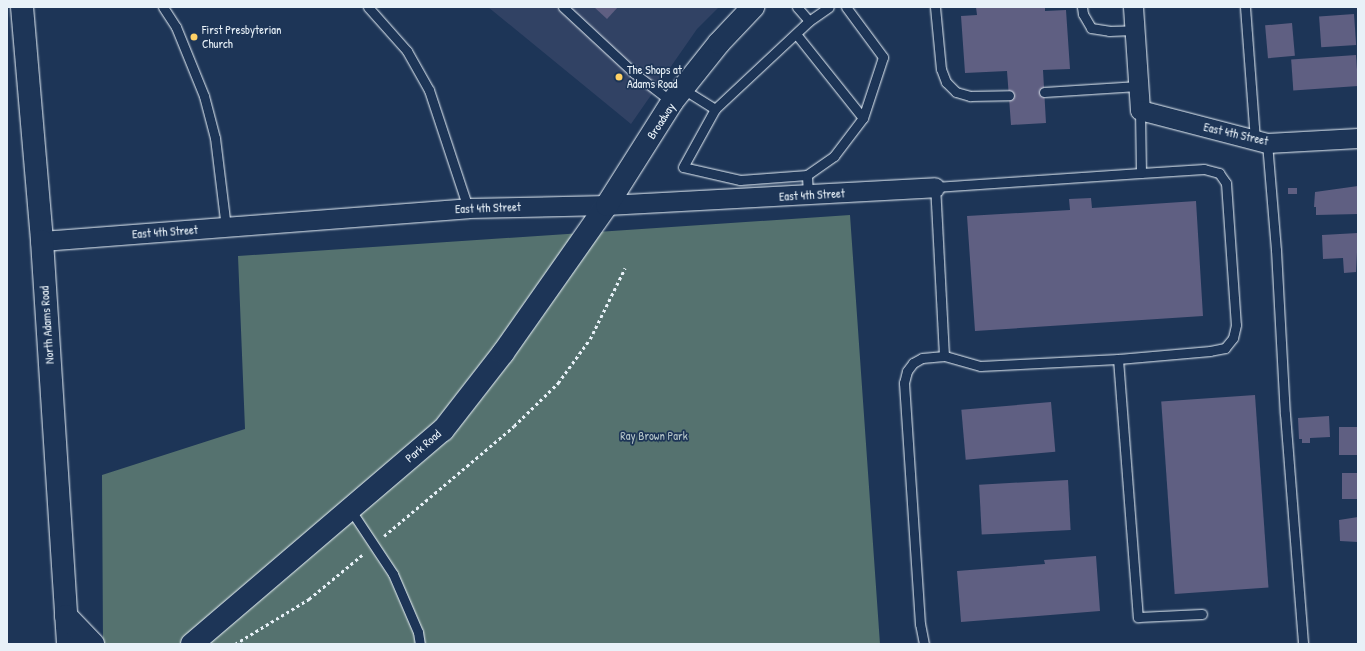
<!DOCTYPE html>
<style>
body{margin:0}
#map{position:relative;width:1365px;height:651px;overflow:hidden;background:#1d3557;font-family:"Patrick Hand",sans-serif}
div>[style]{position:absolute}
.built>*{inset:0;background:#314264}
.green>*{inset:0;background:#55726f}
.building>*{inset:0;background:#5f5f82;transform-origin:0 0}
.path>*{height:2.5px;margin-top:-1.25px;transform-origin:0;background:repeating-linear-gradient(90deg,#e8f1f8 0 3px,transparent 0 6px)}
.roads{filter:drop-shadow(0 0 1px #e8f1f8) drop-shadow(0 0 1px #e8f1f8)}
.lane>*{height:9px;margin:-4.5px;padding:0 4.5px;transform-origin:4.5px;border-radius:4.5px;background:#1d3557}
.street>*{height:19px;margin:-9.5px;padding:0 9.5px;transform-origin:9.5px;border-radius:9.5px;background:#1d3557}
.secondary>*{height:22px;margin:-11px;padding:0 11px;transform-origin:11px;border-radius:11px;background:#1d3557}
.dots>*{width:11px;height:11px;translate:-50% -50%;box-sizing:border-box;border:2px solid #1d3557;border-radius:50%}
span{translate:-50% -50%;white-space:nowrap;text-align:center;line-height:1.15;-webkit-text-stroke:3.5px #1d3557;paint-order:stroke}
.poi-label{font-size:12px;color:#e8f1f8}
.left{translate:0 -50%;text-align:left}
.street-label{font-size:12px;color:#e8f1f8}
.park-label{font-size:12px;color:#b5c5c8}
.frame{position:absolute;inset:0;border:8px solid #e8f1f8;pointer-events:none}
</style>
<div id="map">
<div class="built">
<i style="clip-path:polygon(488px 7px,719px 7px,697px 29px,631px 124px)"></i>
</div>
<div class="green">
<i style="clip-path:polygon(850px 215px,880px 644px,103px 644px,102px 475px,245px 429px,238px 256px)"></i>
</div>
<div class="building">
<i style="clip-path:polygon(594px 7px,618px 7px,607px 19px)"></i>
<i style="clip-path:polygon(976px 7px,1045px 7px,1045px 11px,1066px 10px,1070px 69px,1043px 70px,1046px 123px,1011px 125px,1007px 71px,965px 73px,961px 16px,977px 15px)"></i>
<i style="left:1354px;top:14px;width:31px;height:35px;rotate:86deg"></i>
<i style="left:1292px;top:23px;width:33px;height:27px;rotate:85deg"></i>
<i style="left:1356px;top:55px;width:31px;height:65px;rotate:86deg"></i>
<i style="clip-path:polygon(1358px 186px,1358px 214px,1316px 215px,1316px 207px,1314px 207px,1315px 192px)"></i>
<i style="left:1297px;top:188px;width:6px;height:9px;rotate:90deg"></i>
<i style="clip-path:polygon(1091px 198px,1092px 208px,1196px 201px,1203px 316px,975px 331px,967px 216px,1070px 210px,1069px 199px)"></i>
<i style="clip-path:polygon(1358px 233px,1356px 272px,1344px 273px,1343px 258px,1323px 259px,1322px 235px)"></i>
<i style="left:1255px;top:395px;width:193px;height:94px;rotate:86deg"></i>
<i style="left:1051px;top:402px;width:50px;height:90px;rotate:85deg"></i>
<i style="clip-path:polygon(1329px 416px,1330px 437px,1310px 438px,1310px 443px,1302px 443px,1302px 439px,1299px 439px,1298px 418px)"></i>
<i style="left:1358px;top:427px;width:28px;height:19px;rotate:90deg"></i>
<i style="left:1358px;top:473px;width:26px;height:16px;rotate:90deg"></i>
<i style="left:1068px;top:480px;width:50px;height:89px;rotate:87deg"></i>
<i style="clip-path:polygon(1358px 517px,1358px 542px,1340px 541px,1339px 520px)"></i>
<i style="clip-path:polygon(1096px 556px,1100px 611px,961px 622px,957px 571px,1045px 564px,1044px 560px)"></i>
</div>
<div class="path">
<i style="left:384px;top:536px;width:170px;rotate:-40.2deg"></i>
<i style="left:514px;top:426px;width:62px;rotate:-44.3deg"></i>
<i style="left:558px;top:383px;width:54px;rotate:-54deg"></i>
<i style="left:590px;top:339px;width:79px;rotate:-63.8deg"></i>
<i style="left:235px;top:644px;width:87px;rotate:-31.3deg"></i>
<i style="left:309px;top:599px;width:69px;rotate:-39.7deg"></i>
</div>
<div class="roads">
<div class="lane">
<i style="left:163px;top:7px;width:24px;rotate:57deg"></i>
<i style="left:176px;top:27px;width:74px;rotate:67.9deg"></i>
<i style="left:204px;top:96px;width:43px;rotate:75.3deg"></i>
<i style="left:215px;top:138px;width:90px;rotate:83deg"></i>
<i style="left:368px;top:7px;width:59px;rotate:48.4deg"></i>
<i style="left:407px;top:51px;width:45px;rotate:60.6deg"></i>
<i style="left:429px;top:90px;width:124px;rotate:71.7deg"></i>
<i style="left:563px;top:7px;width:97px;rotate:42.9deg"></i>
<i style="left:634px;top:73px;width:48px;rotate:37.3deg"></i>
<i style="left:797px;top:7px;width:18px;rotate:49deg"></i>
<i style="left:935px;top:7px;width:62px;rotate:84.5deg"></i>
<i style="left:941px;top:69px;width:14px;rotate:69deg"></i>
<i style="left:946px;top:82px;width:14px;rotate:45deg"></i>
<i style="left:956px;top:92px;width:15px;rotate:16deg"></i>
<i style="left:970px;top:96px;width:39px;rotate:-1deg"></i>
<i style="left:1082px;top:7px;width:7px;rotate:82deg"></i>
<i style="left:1083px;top:14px;width:16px;rotate:60deg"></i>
<i style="left:1091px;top:28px;width:18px;rotate:9deg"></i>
<i style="left:1109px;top:31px;width:25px;rotate:-2deg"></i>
<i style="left:1245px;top:7px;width:133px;rotate:85.7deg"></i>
<i style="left:796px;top:34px;width:107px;rotate:51.4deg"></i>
<i style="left:683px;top:89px;width:38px;rotate:32deg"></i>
<i style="left:1044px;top:92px;width:94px;rotate:-3.7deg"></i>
<i style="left:1140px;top:110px;width:63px;rotate:89.1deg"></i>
<i style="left:1141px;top:173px;width:63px;rotate:-3.6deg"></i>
<i style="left:1204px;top:169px;width:16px;rotate:15deg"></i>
<i style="left:1219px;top:173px;width:12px;rotate:55deg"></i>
<i style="left:1226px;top:183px;width:142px;rotate:86deg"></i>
<i style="left:1236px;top:325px;width:13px;rotate:103deg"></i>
<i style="left:1233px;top:338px;width:13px;rotate:129deg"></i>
<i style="left:1225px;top:348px;width:15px;rotate:169deg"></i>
<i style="left:1210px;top:351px;width:92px;rotate:175deg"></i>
<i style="left:1118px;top:359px;width:138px;rotate:177.1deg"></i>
<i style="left:980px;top:366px;width:37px;rotate:-164deg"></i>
<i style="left:944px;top:356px;width:169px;rotate:-93deg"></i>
<i style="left:935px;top:187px;width:206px;rotate:-3.9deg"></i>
<i style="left:1267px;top:143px;width:107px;rotate:85.2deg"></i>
<i style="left:1276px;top:250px;width:164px;rotate:86.9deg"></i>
<i style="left:1285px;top:414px;width:231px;rotate:85.5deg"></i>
<i style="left:807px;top:175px;width:67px;rotate:175.7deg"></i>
<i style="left:740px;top:180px;width:58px;rotate:-167.2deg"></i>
<i style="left:683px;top:167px;width:66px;rotate:-61.1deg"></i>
<i style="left:715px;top:109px;width:129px;rotate:-43.1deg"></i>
<i style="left:809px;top:21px;width:24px;rotate:-35deg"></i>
<i style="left:808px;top:195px;width:20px;rotate:-93deg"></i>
<i style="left:807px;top:175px;width:33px;rotate:-35deg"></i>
<i style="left:834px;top:156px;width:48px;rotate:-52.7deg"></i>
<i style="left:863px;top:118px;width:64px;rotate:-71.8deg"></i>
<i style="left:883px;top:57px;width:62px;rotate:-126.5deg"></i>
<i style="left:1118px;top:359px;width:259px;rotate:85.6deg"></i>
<i style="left:1138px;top:617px;width:64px;rotate:-2.7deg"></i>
<i style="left:350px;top:509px;width:78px;rotate:56.5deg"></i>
<i style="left:393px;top:574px;width:63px;rotate:66.7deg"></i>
<i style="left:418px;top:632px;width:12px;rotate:81deg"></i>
<i style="left:924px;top:644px;width:20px;rotate:-101deg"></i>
<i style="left:920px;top:624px;width:242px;rotate:-93.8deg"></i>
<i style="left:904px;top:383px;width:12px;rotate:-76deg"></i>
<i style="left:907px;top:371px;width:10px;rotate:-53deg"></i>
<i style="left:913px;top:363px;width:10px;rotate:-29deg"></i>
<i style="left:922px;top:358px;width:22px;rotate:-5deg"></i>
</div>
<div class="street">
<i style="left:1133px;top:7px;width:103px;rotate:86.1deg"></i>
<i style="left:1140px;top:110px;width:131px;rotate:14.6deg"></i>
<i style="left:1267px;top:143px;width:91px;rotate:-3.1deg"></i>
<i style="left:42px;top:241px;width:427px;rotate:-4.4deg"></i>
<i style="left:468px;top:208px;width:139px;rotate:-1.2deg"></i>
<i style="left:607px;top:205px;width:328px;rotate:-3.1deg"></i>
</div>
<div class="secondary">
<i style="left:22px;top:7px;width:235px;rotate:85.1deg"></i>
<i style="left:42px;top:241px;width:404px;rotate:86.3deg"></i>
<i style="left:66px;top:616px;width:39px;rotate:46deg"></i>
<i style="left:192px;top:644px;width:330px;rotate:-40.5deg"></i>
<i style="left:443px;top:430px;width:98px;rotate:-52.1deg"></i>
<i style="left:503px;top:353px;width:181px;rotate:-54.9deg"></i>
<i style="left:607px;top:205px;width:122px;rotate:-57.7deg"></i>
<i style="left:672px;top:102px;width:75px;rotate:-51.5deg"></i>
<i style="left:719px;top:43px;width:50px;rotate:-46.6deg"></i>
</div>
</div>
<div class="dots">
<i style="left:194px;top:37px;background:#ffd166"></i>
<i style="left:619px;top:77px;background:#ffd166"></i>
</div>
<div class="poi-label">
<span class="left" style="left:202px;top:37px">First Presbyterian<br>Church</span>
<span class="left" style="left:627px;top:77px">The Shops at<br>Adams Road</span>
</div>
<div class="street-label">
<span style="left:661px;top:121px;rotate:-57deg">Broadway</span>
<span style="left:1236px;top:134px;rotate:13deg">East 4th Street</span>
<span style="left:812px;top:195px;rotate:-3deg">East 4th Street</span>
<span style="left:488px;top:208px;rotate:-2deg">East 4th Street</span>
<span style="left:165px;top:232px;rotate:-4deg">East 4th Street</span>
<span style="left:47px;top:325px;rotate:-94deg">North Adams Road</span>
<span style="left:423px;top:446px;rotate:-41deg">Park Road</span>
</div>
<div class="park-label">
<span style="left:654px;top:436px">Ray Brown Park</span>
</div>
<div class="frame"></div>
</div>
